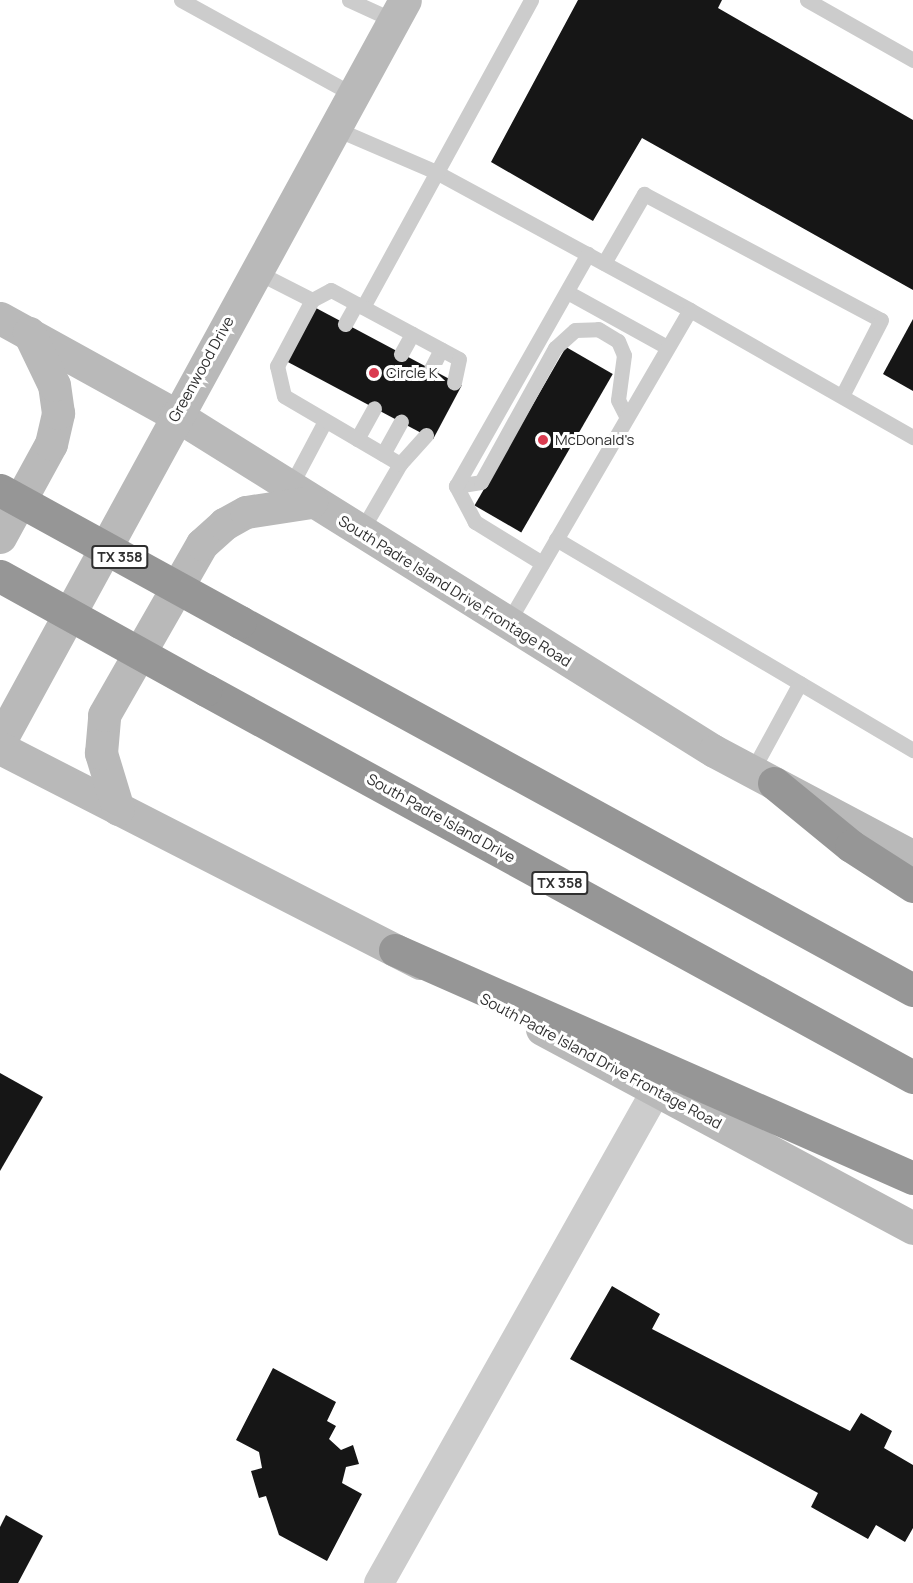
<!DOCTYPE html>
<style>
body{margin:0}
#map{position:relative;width:913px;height:1583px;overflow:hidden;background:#fff;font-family:Manrope,sans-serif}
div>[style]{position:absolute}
.building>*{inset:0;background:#161616;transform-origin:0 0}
.lane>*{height:15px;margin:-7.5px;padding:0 7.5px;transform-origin:7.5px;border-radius:7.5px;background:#ccc}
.street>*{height:30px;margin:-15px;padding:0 15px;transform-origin:15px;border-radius:15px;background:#ccc}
.secondary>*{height:33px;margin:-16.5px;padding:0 16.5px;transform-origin:16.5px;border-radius:16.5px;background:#b9b9b9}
.highway>*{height:33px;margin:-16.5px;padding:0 16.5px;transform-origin:16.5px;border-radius:16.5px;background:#969696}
.highway-bridge>*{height:33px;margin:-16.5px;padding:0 16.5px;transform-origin:16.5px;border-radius:16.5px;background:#969696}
.dots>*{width:16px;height:16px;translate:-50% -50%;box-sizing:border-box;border:3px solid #fff;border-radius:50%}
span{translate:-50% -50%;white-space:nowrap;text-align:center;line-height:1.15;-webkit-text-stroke:6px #fff;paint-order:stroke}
.shield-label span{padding:2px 4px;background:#fff;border:2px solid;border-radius:4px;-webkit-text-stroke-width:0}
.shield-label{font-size:14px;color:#2f2f2f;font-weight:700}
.street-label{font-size:15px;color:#2f2f2f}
.poi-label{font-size:15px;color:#2f2f2f}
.left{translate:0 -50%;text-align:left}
</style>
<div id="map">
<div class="building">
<i style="clip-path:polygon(578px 0,722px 0,718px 8px,913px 120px,913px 290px,642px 138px,593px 221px,491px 162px)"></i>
<i style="left:316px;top:308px;width:165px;height:61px;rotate:28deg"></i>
<i style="clip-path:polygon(913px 319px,913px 391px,883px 374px)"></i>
<i style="left:566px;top:347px;width:54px;height:183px;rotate:30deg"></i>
<i style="clip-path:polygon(0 1073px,43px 1097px,0 1171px)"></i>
<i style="clip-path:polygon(612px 1286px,660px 1314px,652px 1329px,850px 1431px,861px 1413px,892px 1431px,884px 1448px,913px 1465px,913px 1528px,905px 1542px,876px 1525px,868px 1539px,811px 1507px,818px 1493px,570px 1359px)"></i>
<i style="clip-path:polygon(273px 1368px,336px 1402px,327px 1421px,336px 1426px,329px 1439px,341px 1450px,353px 1445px,359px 1464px,346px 1467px,342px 1483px,362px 1494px,327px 1561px,279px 1535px,266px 1496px,259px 1498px,251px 1471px,262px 1468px,259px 1452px,236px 1440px)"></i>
<i style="clip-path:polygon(6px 1515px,43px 1536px,18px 1583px,0 1583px,0 1527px)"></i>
</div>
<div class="lane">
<i style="left:181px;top:0;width:195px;rotate:28.8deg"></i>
<i style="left:349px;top:0;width:48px;rotate:24.4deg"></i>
<i style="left:807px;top:0;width:122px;rotate:29.5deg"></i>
<i style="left:334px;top:128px;width:111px;rotate:23.3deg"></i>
<i style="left:436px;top:172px;width:289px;rotate:28.5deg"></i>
<i style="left:604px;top:263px;width:80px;rotate:-59.9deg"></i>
<i style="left:644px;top:194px;width:268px;rotate:28deg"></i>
<i style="left:881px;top:320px;width:85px;rotate:117.2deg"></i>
<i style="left:255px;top:271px;width:64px;rotate:27deg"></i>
<i style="left:569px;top:293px;width:110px;rotate:28.9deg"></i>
<i style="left:363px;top:307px;width:350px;rotate:-61.3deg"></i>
<i style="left:345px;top:324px;width:23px;rotate:-61deg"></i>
<i style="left:401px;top:354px;width:23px;rotate:-61deg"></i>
<i style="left:431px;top:369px;width:22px;rotate:-63deg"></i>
<i style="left:357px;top:439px;width:35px;rotate:-61deg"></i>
<i style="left:383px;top:454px;width:37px;rotate:-61deg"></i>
<i style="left:400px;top:464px;width:39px;rotate:-48deg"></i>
<i style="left:456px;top:486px;width:25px;rotate:-9deg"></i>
<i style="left:481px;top:482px;width:153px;rotate:-61.1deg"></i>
<i style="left:555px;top:348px;width:27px;rotate:-42deg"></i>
<i style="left:575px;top:330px;width:23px;rotate:-2deg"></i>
<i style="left:598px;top:329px;width:23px;rotate:31deg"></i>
<i style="left:618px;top:341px;width:15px;rotate:67deg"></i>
<i style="left:624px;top:355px;width:45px;rotate:97.6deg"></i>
<i style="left:618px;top:400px;width:18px;rotate:63deg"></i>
<i style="left:289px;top:489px;width:77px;rotate:-62.1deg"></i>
<i style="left:360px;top:533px;width:80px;rotate:-59.9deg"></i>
<i style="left:400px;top:464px;width:134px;rotate:-149.6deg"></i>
<i style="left:284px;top:396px;width:31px;rotate:-103deg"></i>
<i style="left:277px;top:366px;width:75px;rotate:-62.1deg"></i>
<i style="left:312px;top:300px;width:21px;rotate:-28deg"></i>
<i style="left:331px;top:290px;width:145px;rotate:28.3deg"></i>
<i style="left:459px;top:359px;width:24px;rotate:102deg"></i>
<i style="left:556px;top:539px;width:415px;rotate:30.6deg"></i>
<i style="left:542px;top:563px;width:79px;rotate:-148.5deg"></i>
<i style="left:475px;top:522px;width:41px;rotate:-117.8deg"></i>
<i style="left:456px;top:486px;width:267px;rotate:-60.4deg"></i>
<i style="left:507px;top:624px;width:363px;rotate:-59.8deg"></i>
<i style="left:690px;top:310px;width:257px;rotate:29.7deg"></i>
<i style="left:752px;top:771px;width:100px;rotate:-61.4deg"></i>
</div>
<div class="street">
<i style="left:379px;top:1583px;width:565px;rotate:-60.62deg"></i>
</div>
<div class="secondary">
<i style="left:0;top:318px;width:201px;rotate:28.9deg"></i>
<i style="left:176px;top:415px;width:634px;rotate:31.99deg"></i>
<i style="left:714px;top:751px;width:225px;rotate:28deg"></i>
<i style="left:0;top:537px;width:106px;rotate:-61.3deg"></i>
<i style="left:51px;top:444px;width:32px;rotate:-77deg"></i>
<i style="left:58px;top:413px;width:28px;rotate:-98deg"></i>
<i style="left:54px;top:385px;width:58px;rotate:-115.7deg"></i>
<i style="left:0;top:741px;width:844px;rotate:-61.34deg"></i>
<i style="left:0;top:748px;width:472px;rotate:27.1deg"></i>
<i style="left:118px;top:809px;width:59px;rotate:-106.9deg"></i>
<i style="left:101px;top:753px;width:38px;rotate:-85deg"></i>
<i style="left:104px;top:715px;width:197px;rotate:-60.2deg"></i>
<i style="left:202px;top:544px;width:30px;rotate:-42deg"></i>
<i style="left:224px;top:524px;width:25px;rotate:-29deg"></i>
<i style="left:246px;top:512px;width:66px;rotate:-8.7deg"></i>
<i style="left:542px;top:1029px;width:421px;rotate:28.2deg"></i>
</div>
<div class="highway">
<i style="left:240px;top:622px;width:767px;rotate:28.67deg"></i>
<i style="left:206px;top:690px;width:806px;rotate:28.7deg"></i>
<i style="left:774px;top:783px;width:99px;rotate:39.3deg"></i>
<i style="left:851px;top:846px;width:74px;rotate:32.8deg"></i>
<i style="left:395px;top:950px;width:566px;rotate:23.76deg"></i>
</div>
<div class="highway-bridge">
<i style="left:0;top:490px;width:274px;rotate:28.8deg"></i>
<i style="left:0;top:576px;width:235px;rotate:29deg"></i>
</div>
<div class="dots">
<i style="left:374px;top:373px;background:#db3c51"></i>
<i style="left:543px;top:440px;background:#db3c51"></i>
</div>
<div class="shield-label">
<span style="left:120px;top:557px">TX 358</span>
<span style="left:560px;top:883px">TX 358</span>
</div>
<div class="street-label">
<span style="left:201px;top:369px;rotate:-61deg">Greenwood Drive</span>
<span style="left:455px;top:591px;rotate:32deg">South Padre Island Drive Frontage Road</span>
<span style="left:441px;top:818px;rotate:29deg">South Padre Island Drive</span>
<span style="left:601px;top:1061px;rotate:28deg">South Padre Island Drive Frontage Road</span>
</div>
<div class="poi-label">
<span class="left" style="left:386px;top:373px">Circle K</span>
<span class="left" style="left:555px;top:440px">McDonald's</span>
</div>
</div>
